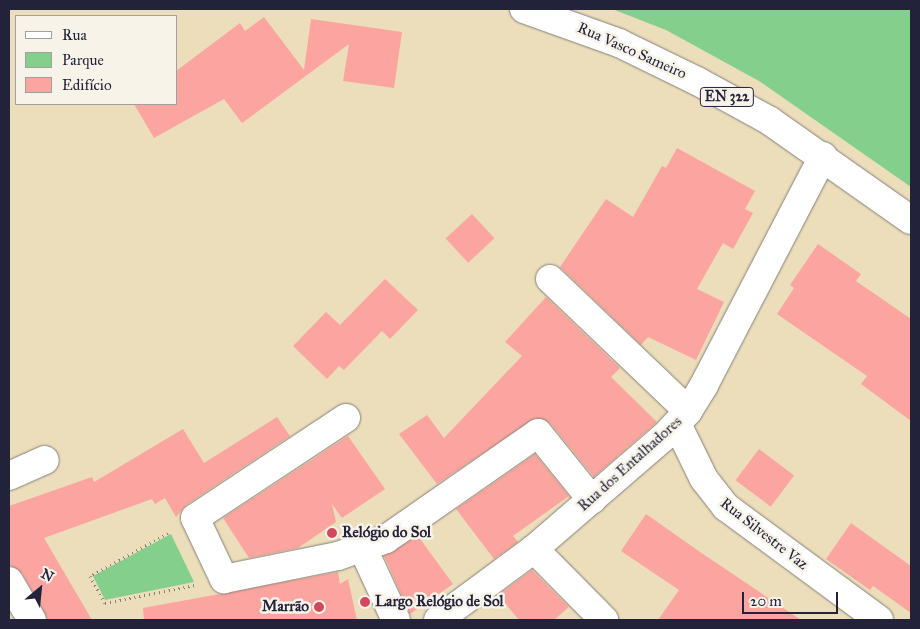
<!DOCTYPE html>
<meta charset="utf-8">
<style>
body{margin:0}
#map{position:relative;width:920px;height:629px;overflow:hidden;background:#ecdebb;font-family:"IM FELL Great Primer",serif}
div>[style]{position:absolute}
.green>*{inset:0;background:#85cf8d}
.building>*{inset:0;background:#fca49f;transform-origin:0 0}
.path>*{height:3px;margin-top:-1.5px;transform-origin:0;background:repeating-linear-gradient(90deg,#87807b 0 1px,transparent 0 5px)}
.roads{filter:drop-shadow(0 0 1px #87807b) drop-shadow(0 0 1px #87807b)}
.minor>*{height:28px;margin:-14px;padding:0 14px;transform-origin:14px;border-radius:14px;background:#fff}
.major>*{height:28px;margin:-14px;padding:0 14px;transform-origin:14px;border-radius:14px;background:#fff}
.dots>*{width:14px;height:14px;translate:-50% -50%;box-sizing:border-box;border:2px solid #f7f3e8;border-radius:50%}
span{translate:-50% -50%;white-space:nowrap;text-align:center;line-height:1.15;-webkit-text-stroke:5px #f7f3e8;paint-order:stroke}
.shield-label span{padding:1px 4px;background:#f7f3e8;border:1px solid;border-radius:4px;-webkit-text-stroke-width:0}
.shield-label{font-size:14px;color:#22223b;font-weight:700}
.street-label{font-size:15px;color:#22223b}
.poi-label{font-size:15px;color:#22223b;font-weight:700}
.left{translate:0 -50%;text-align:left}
.right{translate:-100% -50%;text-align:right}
.frame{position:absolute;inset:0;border:10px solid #22223b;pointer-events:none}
.legend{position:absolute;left:15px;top:15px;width:162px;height:90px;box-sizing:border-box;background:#f7f3e8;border:1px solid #a29fa3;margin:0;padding:6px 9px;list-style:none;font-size:15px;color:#22223b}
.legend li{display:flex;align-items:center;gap:10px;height:25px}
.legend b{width:25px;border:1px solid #a29fa3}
.north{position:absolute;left:15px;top:564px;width:50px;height:50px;-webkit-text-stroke:4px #f7f3e8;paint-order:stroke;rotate:28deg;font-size:14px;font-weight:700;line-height:20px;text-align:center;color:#22223b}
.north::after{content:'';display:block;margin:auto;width:18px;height:22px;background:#22223b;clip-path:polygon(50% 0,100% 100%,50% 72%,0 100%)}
.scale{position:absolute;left:742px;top:592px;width:96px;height:22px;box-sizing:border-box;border:2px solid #22223b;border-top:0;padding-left:6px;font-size:15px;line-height:18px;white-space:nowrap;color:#22223b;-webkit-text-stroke:4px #f7f3e8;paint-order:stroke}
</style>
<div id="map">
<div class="green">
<i style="clip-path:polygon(612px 9px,911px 9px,911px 187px,759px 81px,666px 30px)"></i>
<i style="clip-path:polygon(171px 534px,194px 582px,105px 600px,93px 576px)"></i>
</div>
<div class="building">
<i style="clip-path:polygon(264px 17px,304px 70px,311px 19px,402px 32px,394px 88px,343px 81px,349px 44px,242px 123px,224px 99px,154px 138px,134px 104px,176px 104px,176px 71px,240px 23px,245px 31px)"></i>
<i style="clip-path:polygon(677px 148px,755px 191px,745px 209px,753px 213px,733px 249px,723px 243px,697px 289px,724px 302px,696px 360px,648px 337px,641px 345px,560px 267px,606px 199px,633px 217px,662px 166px,666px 168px)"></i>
<i style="left:472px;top:214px;width:33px;height:36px;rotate:47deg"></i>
<i style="clip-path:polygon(818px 244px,861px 274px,856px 281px,911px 319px,911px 421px,861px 384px,867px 376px,777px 314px,794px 288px,790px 285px)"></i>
<i style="clip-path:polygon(385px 279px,418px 310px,390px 339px,382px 331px,344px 370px,339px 366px,327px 379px,293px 346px,326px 312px,340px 325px)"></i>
<i style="clip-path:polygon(546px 297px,620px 368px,611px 377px,657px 422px,594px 477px,550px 423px,536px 418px,437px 484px,399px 434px,427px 415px,444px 438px,522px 356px,505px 342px)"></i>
<i style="clip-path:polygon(277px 417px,290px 436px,186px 505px,176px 517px,165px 498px,155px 504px,152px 499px,44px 538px,92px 620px,48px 620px,22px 573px,9px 565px,9px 506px,92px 477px,94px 482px,183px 429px,204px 463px)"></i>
<i style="clip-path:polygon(348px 436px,385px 489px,342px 518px,332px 504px,336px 522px,298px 548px,249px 558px,223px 518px)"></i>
<i style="left:759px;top:449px;width:44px;height:39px;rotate:37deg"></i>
<i style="clip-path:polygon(535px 454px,569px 496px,513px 536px,518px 542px,494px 559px,456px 509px)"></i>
<i style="clip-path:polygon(646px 514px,703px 554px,801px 620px,658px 620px,679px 590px,621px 551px)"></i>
<i style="clip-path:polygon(851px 523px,911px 566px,911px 613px,873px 586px,870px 590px,826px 559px)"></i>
<i style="clip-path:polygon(418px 536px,453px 584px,410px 614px,384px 556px)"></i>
<i style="clip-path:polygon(532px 570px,569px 607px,554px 620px,519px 620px,498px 595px)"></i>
<i style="clip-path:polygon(338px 572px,340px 584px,348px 579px,357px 620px,144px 620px,143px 608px)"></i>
</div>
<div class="path">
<i style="left:168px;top:533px;width:89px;rotate:151.1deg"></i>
<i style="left:90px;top:576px;width:31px;rotate:61deg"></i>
<i style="left:105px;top:603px;width:92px;rotate:-11.3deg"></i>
</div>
<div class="roads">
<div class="minor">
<i style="left:550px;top:279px;width:191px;rotate:43.7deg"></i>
<i style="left:346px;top:418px;width:181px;rotate:146.5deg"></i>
<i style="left:195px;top:518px;width:68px;rotate:64.6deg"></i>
<i style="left:224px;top:579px;width:116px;rotate:-11.4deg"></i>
<i style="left:338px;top:556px;width:51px;rotate:-19.5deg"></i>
<i style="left:386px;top:539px;width:185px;rotate:-34.9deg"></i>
<i style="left:538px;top:433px;width:86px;rotate:51.1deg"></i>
<i style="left:677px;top:424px;width:61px;rotate:63.9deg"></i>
<i style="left:704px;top:479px;width:36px;rotate:52deg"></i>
<i style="left:726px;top:507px;width:190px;rotate:36.4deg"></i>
<i style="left:9px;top:476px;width:39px;rotate:-24deg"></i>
<i style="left:363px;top:549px;width:78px;rotate:65.1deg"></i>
<i style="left:534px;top:549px;width:100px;rotate:45.4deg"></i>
<i style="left:9px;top:581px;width:45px;rotate:59.5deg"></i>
<i style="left:438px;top:620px;width:119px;rotate:-36.5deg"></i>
<i style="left:534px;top:549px;width:173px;rotate:-40.8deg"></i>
<i style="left:665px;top:436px;width:34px;rotate:-47deg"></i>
<i style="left:688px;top:411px;width:31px;rotate:-58deg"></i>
<i style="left:704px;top:385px;width:258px;rotate:-62.5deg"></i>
</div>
<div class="major">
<i style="left:524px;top:9px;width:101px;rotate:19.7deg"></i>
<i style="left:619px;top:43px;width:87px;rotate:26deg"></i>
<i style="left:697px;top:81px;width:83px;rotate:28.7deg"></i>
<i style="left:770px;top:121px;width:172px;rotate:35.1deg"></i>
</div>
</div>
<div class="dots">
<i style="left:332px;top:533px;background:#d1495b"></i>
<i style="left:365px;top:602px;background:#d1495b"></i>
<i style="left:319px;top:607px;background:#d1495b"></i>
</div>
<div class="shield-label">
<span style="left:727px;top:97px">EN 322</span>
</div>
<div class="street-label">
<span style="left:632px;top:51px;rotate:24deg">Rua Vasco Sameiro</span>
<span style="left:630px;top:464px;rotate:-42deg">Rua dos Entalhadores</span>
<span style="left:764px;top:534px;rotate:38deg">Rua Silvestre Vaz</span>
</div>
<div class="poi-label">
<span class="left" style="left:342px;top:533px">Relógio do Sol</span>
<span class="left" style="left:375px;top:602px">Largo Relógio de Sol</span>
<span class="right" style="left:309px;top:607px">Marrão</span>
</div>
<div class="frame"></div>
<ul class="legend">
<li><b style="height:6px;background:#fff"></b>Rua</li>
<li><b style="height:14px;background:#85cf8d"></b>Parque</li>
<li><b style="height:14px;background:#fca49f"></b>Edifício</li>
</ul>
<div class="north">N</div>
<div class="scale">20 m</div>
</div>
